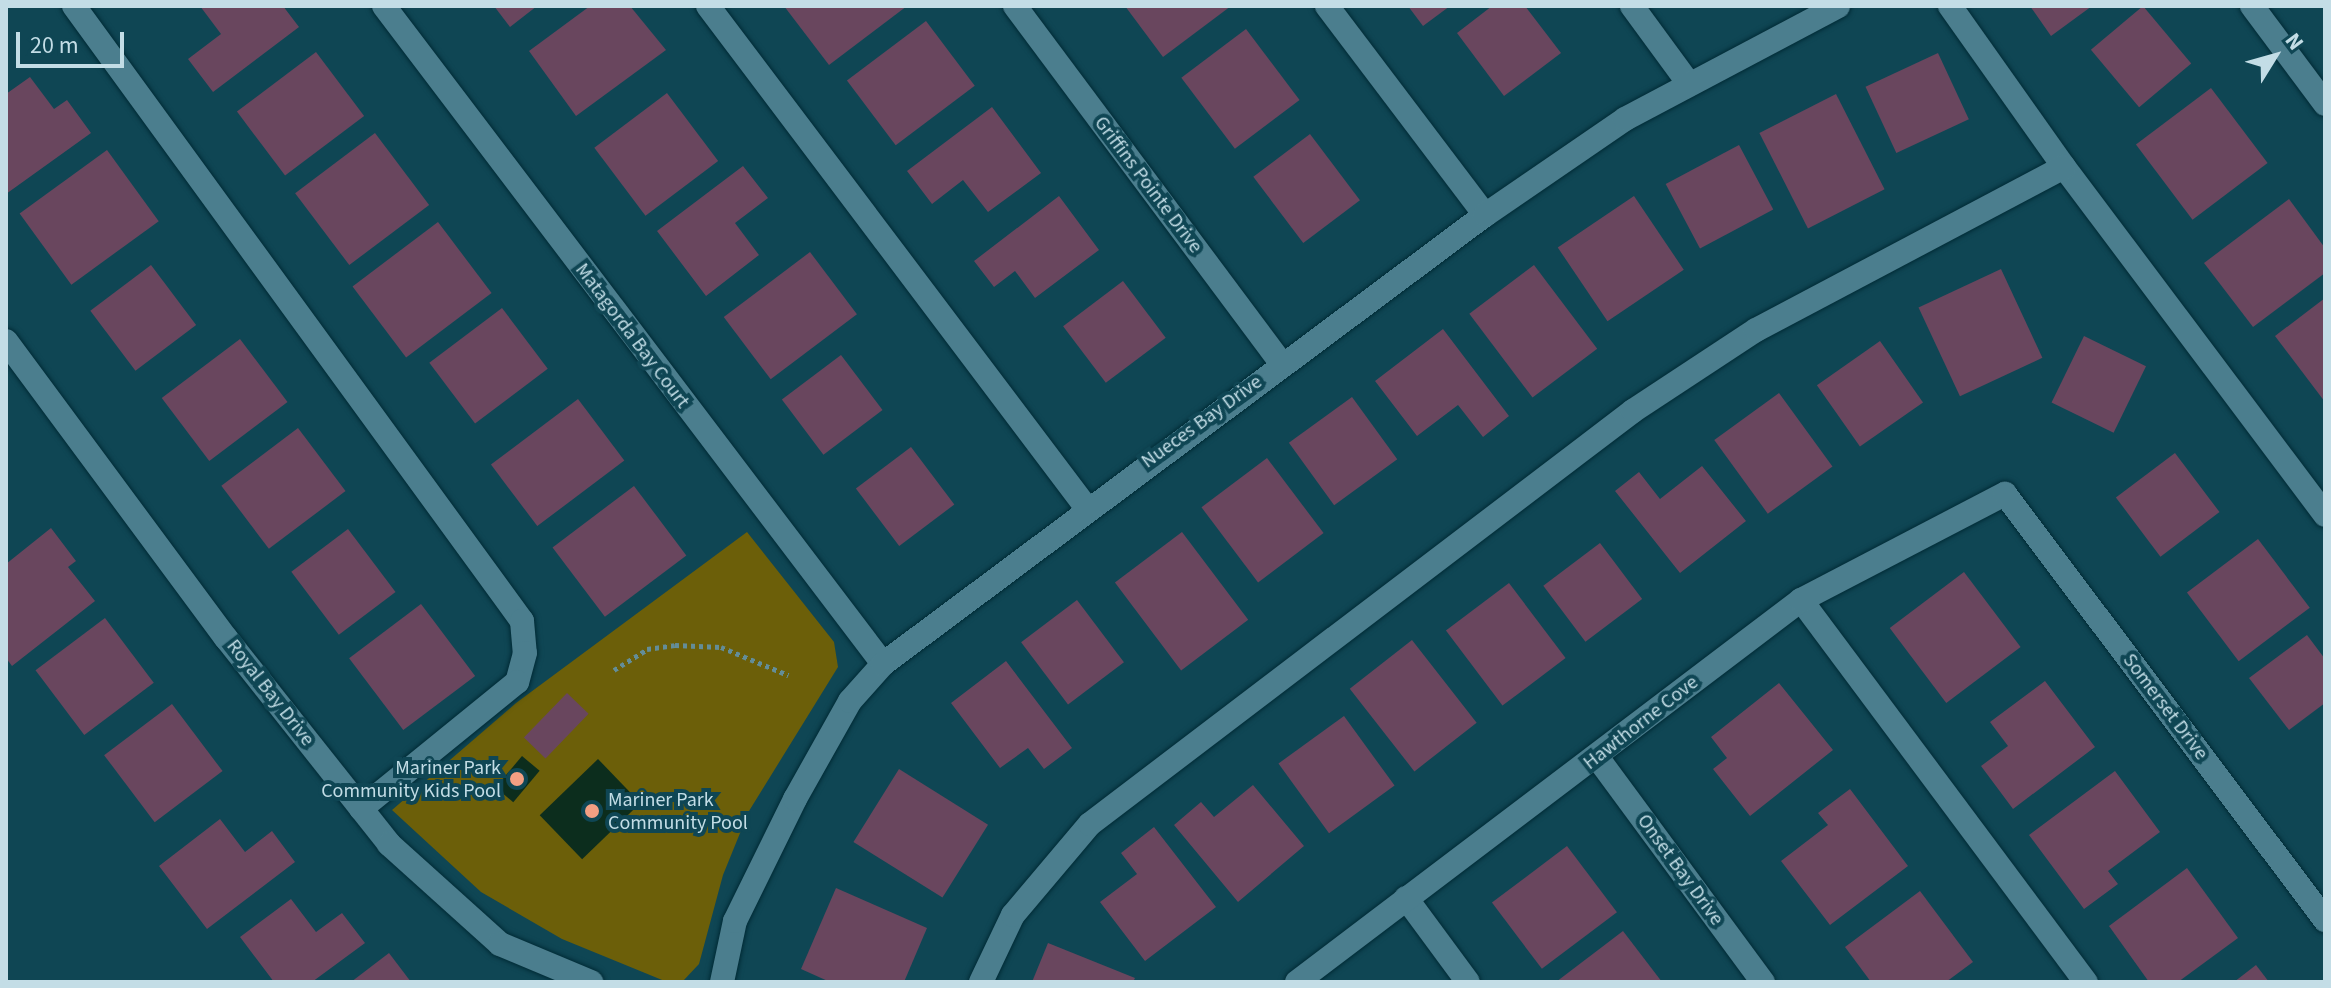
<!DOCTYPE html>
<style>
body{margin:0}
#map{position:relative;width:2331px;height:988px;overflow:hidden;background:#0f4654;font-family:"Source Sans 3",sans-serif}
div>[style]{position:absolute}
.green>*{inset:0;background:#6c5f09}
.water>*{inset:0;background:#0c2d1d;transform-origin:0 0}
.building>*{inset:0;background:#69465e;transform-origin:0 0}
.path>*{height:5px;margin-top:-2.5px;transform-origin:0;background:repeating-linear-gradient(90deg,#638d98 0 4px,transparent 0 8px)}
.roads{filter:drop-shadow(0 0 2px #012b36) drop-shadow(0 0 2px #012b36)}
.minor>*{height:24px;margin:-12px;padding:0 12px;transform-origin:12px;border-radius:12px;background:#4b7e8e}
.dots>*{width:22px;height:22px;translate:-50% -50%;box-sizing:border-box;border:4px solid #0f4654;border-radius:50%}
span{translate:-50% -50%;white-space:nowrap;text-align:center;line-height:1.15;-webkit-text-stroke:8px #0f4654;paint-order:stroke}
.street-label{font-size:20px;color:#c3dde6}
.poi-label{font-size:20px;color:#c3dde6}
.right{translate:-100% -50%;text-align:right}
.left{translate:0 -50%;text-align:left}
.frame{position:absolute;inset:0;border:8px solid #c3dde6;pointer-events:none}
.north{position:absolute;left:2235px;top:16px;width:80px;height:80px;-webkit-text-stroke:6px #0f4654;paint-order:stroke;rotate:53deg;font-size:22px;font-weight:700;line-height:32px;text-align:center;color:#c3dde6}
.north::after{content:'';display:block;margin:auto;width:28px;height:36px;background:#c3dde6;clip-path:polygon(50% 0,100% 100%,50% 72%,0 100%)}
.scale{position:absolute;left:16px;top:32px;width:108px;height:36px;box-sizing:border-box;border:4px solid #c3dde6;border-top:0;padding-left:10px;font-size:24px;line-height:28px;white-space:nowrap;color:#c3dde6;-webkit-text-stroke:6px #0f4654;paint-order:stroke}
</style>
<div id="map">
<div class="green">
<i style="clip-path:polygon(747px 532px,834px 642px,838px 667px,749px 811px,723px 875px,699px 964px,683px 981px,667px 982px,562px 939px,481px 892px,392px 810px,516px 703px)"></i>
</div>
<div class="water">
<i style="left:522px;top:756px;width:23px;height:41px;rotate:40deg"></i>
<i style="left:598px;top:759px;width:61px;height:81px;rotate:46deg"></i>
</div>
<div class="building">
<i style="clip-path:polygon(200px 6px,283px 6px,299px 27px,213px 92px,188px 59px,221px 34px)"></i>
<i style="clip-path:polygon(494px 6px,537px 6px,510px 27px)"></i>
<i style="clip-path:polygon(590px 6px,630px 6px,666px 50px,576px 116px,529px 51px)"></i>
<i style="clip-path:polygon(784px 6px,907px 6px,829px 65px)"></i>
<i style="clip-path:polygon(1125px 6px,1231px 6px,1163px 57px)"></i>
<i style="clip-path:polygon(1408px 6px,1450px 6px,1423px 26px)"></i>
<i style="clip-path:polygon(1492px 6px,1525px 6px,1561px 53px,1504px 96px,1457px 33px)"></i>
<i style="clip-path:polygon(2030px 6px,2092px 6px,2051px 36px)"></i>
<i style="left:2143px;top:6px;width:75px;height:68px;rotate:50deg"></i>
<i style="left:926px;top:21px;width:81px;height:99px;rotate:53deg"></i>
<i style="left:1246px;top:29px;width:89px;height:81px;rotate:53deg"></i>
<i style="left:316px;top:52px;width:80px;height:99px;rotate:53deg"></i>
<i style="left:1938px;top:53px;width:73px;height:80px;rotate:65deg"></i>
<i style="clip-path:polygon(30px 77px,54px 109px,67px 100px,91px 133px,6px 194px,6px 94px)"></i>
<i style="left:2211px;top:88px;width:94px;height:94px;rotate:53deg"></i>
<i style="left:667px;top:93px;width:85px;height:91px;rotate:53deg"></i>
<i style="left:1836px;top:94px;width:107px;height:86px;rotate:63deg"></i>
<i style="clip-path:polygon(992px 107px,1041px 173px,988px 212px,963px 180px,932px 204px,907px 171px)"></i>
<i style="left:375px;top:133px;width:90px;height:100px;rotate:53deg"></i>
<i style="left:1310px;top:134px;width:83px;height:71px;rotate:53deg"></i>
<i style="left:1739px;top:145px;width:73px;height:83px;rotate:62deg"></i>
<i style="left:107px;top:150px;width:88px;height:108px;rotate:54deg"></i>
<i style="clip-path:polygon(743px 166px,768px 198px,735px 223px,759px 255px,706px 296px,657px 231px)"></i>
<i style="clip-path:polygon(1059px 196px,1099px 250px,1035px 298px,1015px 271px,994px 287px,974px 261px)"></i>
<i style="left:1634px;top:196px;width:89px;height:92px;rotate:56deg"></i>
<i style="clip-path:polygon(2289px 199px,2325px 248px,2325px 273px,2253px 327px,2204px 263px)"></i>
<i style="left:438px;top:222px;width:89px;height:107px;rotate:53deg"></i>
<i style="left:810px;top:252px;width:78px;height:108px;rotate:53deg"></i>
<i style="left:151px;top:265px;width:75px;height:76px;rotate:53deg"></i>
<i style="left:1534px;top:265px;width:105px;height:81px;rotate:53deg"></i>
<i style="left:2001px;top:269px;width:98px;height:91px;rotate:65deg"></i>
<i style="left:1123px;top:281px;width:71px;height:75px;rotate:53deg"></i>
<i style="clip-path:polygon(2325px 298px,2325px 402px,2275px 336px)"></i>
<i style="left:502px;top:308px;width:76px;height:91px;rotate:53deg"></i>
<i style="clip-path:polygon(1443px 329px,1509px 416px,1483px 437px,1458px 405px,1417px 436px,1375px 381px)"></i>
<i style="left:2084px;top:336px;width:69px;height:74px;rotate:26deg"></i>
<i style="left:240px;top:339px;width:79px;height:98px;rotate:53deg"></i>
<i style="left:1880px;top:341px;width:75px;height:77px;rotate:55deg"></i>
<i style="left:841px;top:355px;width:69px;height:74px;rotate:53deg"></i>
<i style="left:1779px;top:393px;width:91px;height:80px;rotate:54deg"></i>
<i style="left:1352px;top:397px;width:77px;height:78px;rotate:54deg"></i>
<i style="left:578px;top:399px;width:77px;height:109px;rotate:53deg"></i>
<i style="left:298px;top:428px;width:79px;height:96px;rotate:53deg"></i>
<i style="left:911px;top:447px;width:72px;height:69px;rotate:53deg"></i>
<i style="left:2175px;top:453px;width:74px;height:74px;rotate:53deg"></i>
<i style="left:1267px;top:458px;width:94px;height:82px;rotate:53deg"></i>
<i style="clip-path:polygon(1702px 466px,1746px 521px,1680px 573px,1615px 491px,1639px 472px,1660px 499px)"></i>
<i style="left:634px;top:486px;width:87px;height:102px;rotate:53deg"></i>
<i style="clip-path:polygon(51px 528px,76px 561px,68px 567px,95px 601px,12px 666px,6px 658px,6px 564px)"></i>
<i style="left:348px;top:529px;width:79px;height:71px;rotate:53deg"></i>
<i style="left:1182px;top:532px;width:110px;height:84px;rotate:53deg"></i>
<i style="left:2258px;top:539px;width:86px;height:89px;rotate:53deg"></i>
<i style="left:1600px;top:543px;width:70px;height:71px;rotate:53deg"></i>
<i style="left:1964px;top:572px;width:94px;height:93px;rotate:53deg"></i>
<i style="left:1509px;top:583px;width:94px;height:79px;rotate:53deg"></i>
<i style="left:1077px;top:600px;width:78px;height:70px;rotate:53deg"></i>
<i style="left:421px;top:604px;width:90px;height:90px;rotate:53deg"></i>
<i style="left:105px;top:618px;width:81px;height:87px;rotate:53deg"></i>
<i style="clip-path:polygon(2307px 635px,2325px 659px,2325px 703px,2289px 730px,2249px 678px)"></i>
<i style="left:1412px;top:640px;width:105px;height:79px;rotate:52deg"></i>
<i style="clip-path:polygon(1006px 661px,1072px 748px,1044px 769px,1028px 748px,1000px 768px,951px 703px)"></i>
<i style="clip-path:polygon(2045px 681px,2095px 747px,2013px 809px,1981px 766px,2008px 746px,1990px 722px)"></i>
<i style="clip-path:polygon(1779px 683px,1833px 750px,1750px 816px,1713px 769px,1727px 758px,1711px 737px)"></i>
<i style="left:567px;top:693px;width:30px;height:62px;rotate:44deg"></i>
<i style="left:172px;top:704px;width:84px;height:85px;rotate:53deg"></i>
<i style="left:1344px;top:716px;width:86px;height:81px;rotate:54deg"></i>
<i style="left:899px;top:769px;width:105px;height:86px;rotate:32deg"></i>
<i style="clip-path:polygon(2115px 771px,2160px 832px,2108px 871px,2118px 884px,2084px 909px,2029px 835px)"></i>
<i style="clip-path:polygon(1253px 785px,1304px 846px,1238px 902px,1174px 825px,1201px 802px,1214px 817px)"></i>
<i style="clip-path:polygon(1850px 789px,1908px 866px,1830px 925px,1781px 861px,1828px 825px,1818px 813px)"></i>
<i style="clip-path:polygon(220px 819px,245px 852px,272px 831px,295px 862px,207px 929px,159px 866px)"></i>
<i style="clip-path:polygon(1154px 827px,1216px 907px,1145px 961px,1100px 902px,1137px 874px,1121px 853px)"></i>
<i style="left:1567px;top:846px;width:83px;height:94px;rotate:53deg"></i>
<i style="clip-path:polygon(2187px 868px,2238px 938px,2178px 982px,2149px 982px,2109px 926px)"></i>
<i style="clip-path:polygon(836px 888px,927px 928px,904px 982px,830px 982px,801px 969px)"></i>
<i style="clip-path:polygon(1920px 891px,1973px 962px,1946px 982px,1871px 982px,1845px 947px)"></i>
<i style="clip-path:polygon(291px 899px,316px 932px,342px 913px,365px 943px,312px 982px,274px 982px,240px 937px)"></i>
<i style="clip-path:polygon(1623px 931px,1662px 982px,1556px 982px)"></i>
<i style="clip-path:polygon(1048px 943px,1135px 978px,1133px 982px,1032px 982px)"></i>
<i style="clip-path:polygon(389px 953px,411px 982px,351px 982px)"></i>
<i style="clip-path:polygon(2256px 965px,2269px 982px,2234px 982px)"></i>
</div>
<div class="path">
<i style="left:614px;top:670px;width:39px;rotate:-32deg"></i>
<i style="left:647px;top:649px;width:28px;rotate:-8deg"></i>
<i style="left:675px;top:645px;width:46px;rotate:2.5deg"></i>
<i style="left:721px;top:647px;width:73px;rotate:22.7deg"></i>
</div>
<div class="roads">
<div class="minor">
<i style="left:74px;top:6px;width:761px;rotate:53.93deg"></i>
<i style="left:522px;top:621px;width:32px;rotate:85deg"></i>
<i style="left:525px;top:653px;width:30px;rotate:105deg"></i>
<i style="left:517px;top:682px;width:201px;rotate:140.9deg"></i>
<i style="left:384px;top:6px;width:826px;rotate:52.82deg"></i>
<i style="left:708px;top:6px;width:628px;rotate:52.97deg"></i>
<i style="left:1015px;top:6px;width:445px;rotate:53.3deg"></i>
<i style="left:1327px;top:6px;width:262px;rotate:52.9deg"></i>
<i style="left:1632px;top:6px;width:97px;rotate:53.8deg"></i>
<i style="left:1950px;top:6px;width:197px;rotate:54.7deg"></i>
<i style="left:2064px;top:167px;width:435px;rotate:53.1deg"></i>
<i style="left:2252px;top:6px;width:122px;rotate:53.3deg"></i>
<i style="left:6px;top:341px;width:370px;rotate:53.5deg"></i>
<i style="left:226px;top:638px;width:263px;rotate:51.6deg"></i>
<i style="left:389px;top:844px;width:149px;rotate:42deg"></i>
<i style="left:500px;top:944px;width:99px;rotate:22.7deg"></i>
<i style="left:1801px;top:600px;width:477px;rotate:53.3deg"></i>
<i style="left:1597px;top:757px;width:280px;rotate:53.6deg"></i>
<i style="left:1406px;top:898px;width:104px;rotate:53.6deg"></i>
<i style="left:722px;top:982px;width:62px;rotate:-78deg"></i>
<i style="left:735px;top:921px;width:136px;rotate:-63.8deg"></i>
<i style="left:795px;top:799px;width:112px;rotate:-60.7deg"></i>
<i style="left:850px;top:701px;width:50px;rotate:-48.3deg"></i>
<i style="left:883px;top:664px;width:751px;rotate:-36.72deg"></i>
<i style="left:1485px;top:215px;width:170px;rotate:-34.4deg"></i>
<i style="left:1625px;top:119px;width:241px;rotate:-27.9deg"></i>
<i style="left:981px;top:982px;width:74px;rotate:-64.5deg"></i>
<i style="left:1013px;top:915px;width:119px;rotate:-49.8deg"></i>
<i style="left:1090px;top:824px;width:682px;rotate:-37.26deg"></i>
<i style="left:1633px;top:411px;width:147px;rotate:-33.4deg"></i>
<i style="left:1756px;top:330px;width:348px;rotate:-27.9deg"></i>
<i style="left:1297px;top:982px;width:632px;rotate:-37.16deg"></i>
<i style="left:1801px;top:600px;width:230px;rotate:-27.5deg"></i>
<i style="left:2005px;top:494px;width:533px;rotate:53.09deg"></i>
</div>
</div>
<div class="dots">
<i style="left:517px;top:779px;background:#f39f83"></i>
<i style="left:592px;top:811px;background:#f39f83"></i>
</div>
<div class="street-label">
<span style="left:1148px;top:185px;rotate:53deg">Griffins Pointe Drive</span>
<span style="left:632px;top:336px;rotate:53deg">Matagorda Bay Court</span>
<span style="left:1202px;top:422px;rotate:-36deg">Nueces Bay Drive</span>
<span style="left:270px;top:693px;rotate:52deg">Royal Bay Drive</span>
<span style="left:2165px;top:707px;rotate:53deg">Somerset Drive</span>
<span style="left:1641px;top:723px;rotate:-38deg">Hawthorne Cove</span>
<span style="left:1680px;top:870px;rotate:54deg">Onset Bay Drive</span>
</div>
<div class="poi-label">
<span class="right" style="left:501px;top:780px">Mariner Park<br>Community Kids Pool</span>
<span class="left" style="left:608px;top:812px">Mariner Park<br>Community Pool</span>
</div>
<div class="frame"></div>
<div class="north">N</div>
<div class="scale">20 m</div>
</div>
